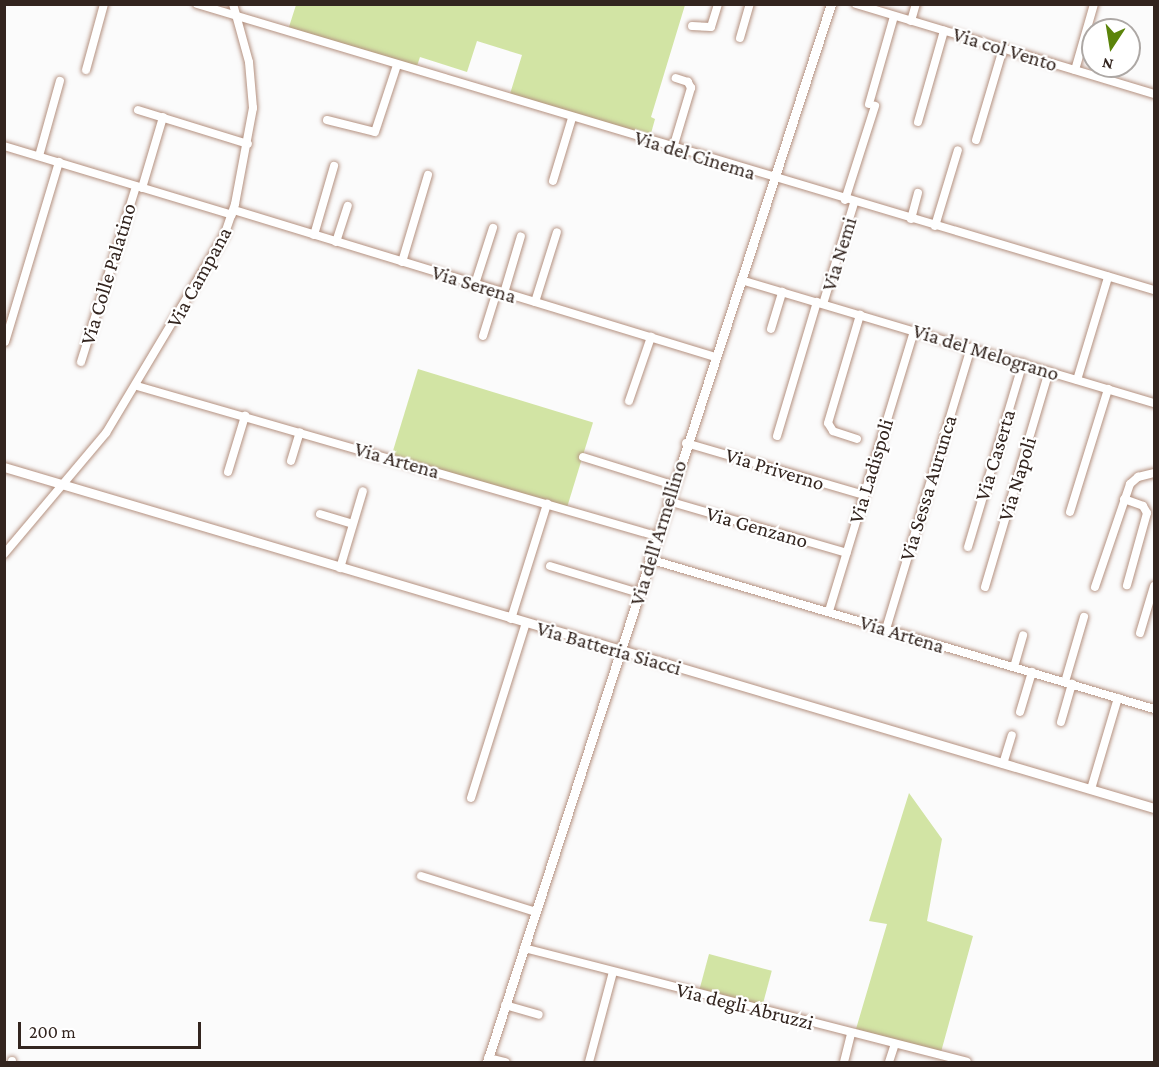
<!DOCTYPE html>
<style>
body{margin:0}
#map{position:relative;width:1159px;height:1067px;overflow:hidden;background:#fbfbfb;font-family:"Crimson Pro",serif}
div>[style]{position:absolute}
.green>*{inset:0;background:#d2e4a4;transform-origin:0 0}
.roads{filter:drop-shadow(0 0 2px #b49180) drop-shadow(0 0 2px #b49180)}
.minor>*{height:8px;margin:-4px;padding:0 4px;transform-origin:4px;border-radius:4px;background:#fff}
.tertiary>*{height:9px;margin:-4.5px;padding:0 4.5px;transform-origin:4.5px;border-radius:4.5px;background:#fff}
span{translate:-50% -50%;white-space:nowrap;text-align:center;line-height:1.15;-webkit-text-stroke:4.5px #fff;paint-order:stroke}
.street-label{font-size:21px;color:#33251f}
.frame{position:absolute;inset:0;border:6px solid #33251f;pointer-events:none}
.north{position:absolute;left:1081px;top:18px;width:60px;height:60px;box-sizing:border-box;background:#fff;border:2px solid #ada8a5;border-radius:50%;rotate:192deg;font-size:16px;font-weight:700;line-height:24px;text-align:center;color:#33251f}
.north::after{content:'';display:block;margin:auto;width:21px;height:27px;background:#5b840a;clip-path:polygon(50% 0,100% 100%,50% 72%,0 100%)}
.scale{position:absolute;left:18px;top:1022px;width:183px;height:27px;box-sizing:border-box;border:3px solid #33251f;border-top:0;padding-left:8px;font-size:18px;line-height:21px;white-space:nowrap;color:#33251f;-webkit-text-stroke:4px #fff;paint-order:stroke}
</style>
<div id="map">
<div class="green">
<i style="clip-path:polygon(296px 5px,685px 5px,651px 117px,655px 119px,650px 137px,510px 94px,522px 55px,477px 41px,467px 72px,420px 57px,416px 69px,288px 30px)"></i>
<i style="left:418px;top:369px;width:183px;height:90px;rotate:17deg"></i>
<i style="clip-path:polygon(909px 793px,942px 839px,927px 921px,973px 936px,941px 1052px,856px 1029px,887px 924px,869px 921px)"></i>
<i style="left:709px;top:954px;width:65px;height:36px;rotate:15deg"></i>
</div>
<div class="roads">
<div class="minor">
<i style="left:197px;top:4px;width:999px;rotate:16.64deg"></i>
<i style="left:856px;top:4px;width:311px;rotate:16.8deg"></i>
<i style="left:911px;top:21px;width:18px;rotate:-74deg"></i>
<i style="left:692px;top:26px;width:19px;rotate:3deg"></i>
<i style="left:711px;top:27px;width:24px;rotate:-73deg"></i>
<i style="left:740px;top:38px;width:35px;rotate:-74deg"></i>
<i style="left:86px;top:70px;width:68px;rotate:-74.7deg"></i>
<i style="left:1075px;top:70px;width:69px;rotate:-73.9deg"></i>
<i style="left:869px;top:104px;width:91px;rotate:-74.1deg"></i>
<i style="left:138px;top:110px;width:115px;rotate:17.2deg"></i>
<i style="left:327px;top:120px;width:49px;rotate:14deg"></i>
<i style="left:375px;top:132px;width:71px;rotate:-71.8deg"></i>
<i style="left:918px;top:122px;width:95px;rotate:-74.1deg"></i>
<i style="left:976px;top:140px;width:95px;rotate:-73.5deg"></i>
<i style="left:4px;top:146px;width:238px;rotate:16.8deg"></i>
<i style="left:673px;top:148px;width:63px;rotate:-73.3deg"></i>
<i style="left:691px;top:88px;width:7px;rotate:-117deg"></i>
<i style="left:688px;top:82px;width:13px;rotate:-162deg"></i>
<i style="left:39px;top:156px;width:78px;rotate:-74.4deg"></i>
<i style="left:553px;top:181px;width:66px;rotate:-73.2deg"></i>
<i style="left:142px;top:188px;width:74px;rotate:-73.5deg"></i>
<i style="left:845px;top:200px;width:99px;rotate:-72.3deg"></i>
<i style="left:234px;top:210px;width:503px;rotate:16.99deg"></i>
<i style="left:911px;top:219px;width:27px;rotate:-75deg"></i>
<i style="left:935px;top:226px;width:79px;rotate:-73.2deg"></i>
<i style="left:314px;top:235px;width:72px;rotate:-73.8deg"></i>
<i style="left:336px;top:242px;width:38px;rotate:-72deg"></i>
<i style="left:402px;top:262px;width:91px;rotate:-73.4deg"></i>
<i style="left:741px;top:280px;width:431px;rotate:16.6deg"></i>
<i style="left:475px;top:284px;width:59px;rotate:-72.2deg"></i>
<i style="left:504px;top:293px;width:59px;rotate:-73.4deg"></i>
<i style="left:535px;top:302px;width:73px;rotate:-72.6deg"></i>
<i style="left:823px;top:304px;width:106px;rotate:-72.9deg"></i>
<i style="left:771px;top:329px;width:39px;rotate:-73deg"></i>
<i style="left:483px;top:336px;width:47px;rotate:-72.7deg"></i>
<i style="left:5px;top:342px;width:188px;rotate:-73.3deg"></i>
<i style="left:81px;top:362px;width:184px;rotate:-72.6deg"></i>
<i style="left:1077px;top:380px;width:108px;rotate:-73.2deg"></i>
<i style="left:137px;top:386px;width:540px;rotate:16.12deg"></i>
<i style="left:629px;top:401px;width:68px;rotate:-71deg"></i>
<i style="left:777px;top:436px;width:140px;rotate:-73.4deg"></i>
<i style="left:857px;top:439px;width:25px;rotate:-162deg"></i>
<i style="left:833px;top:431px;width:9px;rotate:-122deg"></i>
<i style="left:828px;top:423px;width:113px;rotate:-73.5deg"></i>
<i style="left:686px;top:443px;width:185px;rotate:16.3deg"></i>
<i style="left:583px;top:457px;width:94px;rotate:17.3deg"></i>
<i style="left:291px;top:461px;width:30px;rotate:-73deg"></i>
<i style="left:228px;top:472px;width:59px;rotate:-73.1deg"></i>
<i style="left:1124px;top:499px;width:20px;rotate:20deg"></i>
<i style="left:1143px;top:506px;width:8px;rotate:60deg"></i>
<i style="left:1147px;top:513px;width:75px;rotate:105.5deg"></i>
<i style="left:668px;top:501px;width:186px;rotate:16.2deg"></i>
<i style="left:1070px;top:512px;width:129px;rotate:-72.8deg"></i>
<i style="left:320px;top:514px;width:34px;rotate:17deg"></i>
<i style="left:968px;top:547px;width:192px;rotate:-73.4deg"></i>
<i style="left:4px;top:554px;width:158px;rotate:-49.9deg"></i>
<i style="left:106px;top:433px;width:230px;rotate:-59.1deg"></i>
<i style="left:224px;top:236px;width:34px;rotate:-71deg"></i>
<i style="left:235px;top:204px;width:98px;rotate:-79.4deg"></i>
<i style="left:253px;top:108px;width:46px;rotate:-95deg"></i>
<i style="left:249px;top:62px;width:60px;rotate:-105.4deg"></i>
<i style="left:649px;top:559px;width:527px;rotate:16.54deg"></i>
<i style="left:550px;top:566px;width:93px;rotate:16.9deg"></i>
<i style="left:340px;top:568px;width:80px;rotate:-73.4deg"></i>
<i style="left:985px;top:587px;width:225px;rotate:-73.5deg"></i>
<i style="left:1095px;top:587px;width:109px;rotate:-71.2deg"></i>
<i style="left:1130px;top:484px;width:11px;rotate:-41deg"></i>
<i style="left:1138px;top:477px;width:16px;rotate:-14deg"></i>
<i style="left:829px;top:611px;width:293px;rotate:-73.1deg"></i>
<i style="left:511px;top:619px;width:121px;rotate:-72.6deg"></i>
<i style="left:886px;top:629px;width:294px;rotate:-73.2deg"></i>
<i style="left:1140px;top:633px;width:49px;rotate:-73.4deg"></i>
<i style="left:1014px;top:667px;width:33px;rotate:-74deg"></i>
<i style="left:1065px;top:682px;width:68px;rotate:-73.7deg"></i>
<i style="left:1020px;top:712px;width:42px;rotate:-73.3deg"></i>
<i style="left:1061px;top:722px;width:40px;rotate:-74deg"></i>
<i style="left:1003px;top:764px;width:30px;rotate:-73deg"></i>
<i style="left:1091px;top:789px;width:95px;rotate:-73.5deg"></i>
<i style="left:471px;top:798px;width:183px;rotate:-72.6deg"></i>
<i style="left:421px;top:876px;width:121px;rotate:17.4deg"></i>
<i style="left:524px;top:948px;width:457px;rotate:14.4deg"></i>
<i style="left:505px;top:1005px;width:35px;rotate:16deg"></i>
<i style="left:488px;top:1058px;width:18px;rotate:13deg"></i>
<i style="left:12px;top:1062px;width:1px;rotate:-90deg"></i>
<i style="left:589px;top:1062px;width:93px;rotate:-75.1deg"></i>
<i style="left:844px;top:1062px;width:30px;rotate:-76deg"></i>
<i style="left:889px;top:1062px;width:19px;rotate:-72deg"></i>
</div>
<div class="tertiary">
<i style="left:4px;top:467px;width:1199px;rotate:16.52deg"></i>
<i style="left:487px;top:1062px;width:1113px;rotate:-71.99deg"></i>
</div>
</div>
<div class="street-label">
<span style="left:1005px;top:49px;rotate:17deg">Via col Vento</span>
<span style="left:695px;top:155px;rotate:17deg">Via del Cinema</span>
<span style="left:839px;top:254px;rotate:-73deg">Via Nemi</span>
<span style="left:108px;top:274px;rotate:-73deg">Via Colle Palatino</span>
<span style="left:199px;top:277px;rotate:-61deg">Via Campana</span>
<span style="left:474px;top:284px;rotate:17deg">Via Serena</span>
<span style="left:986px;top:352px;rotate:17deg">Via del Melograno</span>
<span style="left:995px;top:455px;rotate:-73deg">Via Caserta</span>
<span style="left:397px;top:460px;rotate:16deg">Via Artena</span>
<span style="left:775px;top:469px;rotate:17deg">Via Priverno</span>
<span style="left:871px;top:471px;rotate:-73deg">Via Ladispoli</span>
<span style="left:1017px;top:479px;rotate:-73deg">Via Napoli</span>
<span style="left:928px;top:488px;rotate:-73deg">Via Sessa Aurunca</span>
<span style="left:757px;top:527px;rotate:16deg">Via Genzano</span>
<span style="left:658px;top:533px;rotate:-73deg">Via dell'Armellino</span>
<span style="left:902px;top:634px;rotate:17deg">Via Artena</span>
<span style="left:609px;top:648px;rotate:16deg">Via Batteria Siacci</span>
<span style="left:745px;top:1006px;rotate:14deg">Via degli Abruzzi</span>
</div>
<div class="frame"></div>
<div class="north">N</div>
<div class="scale">200 m</div>
</div>
